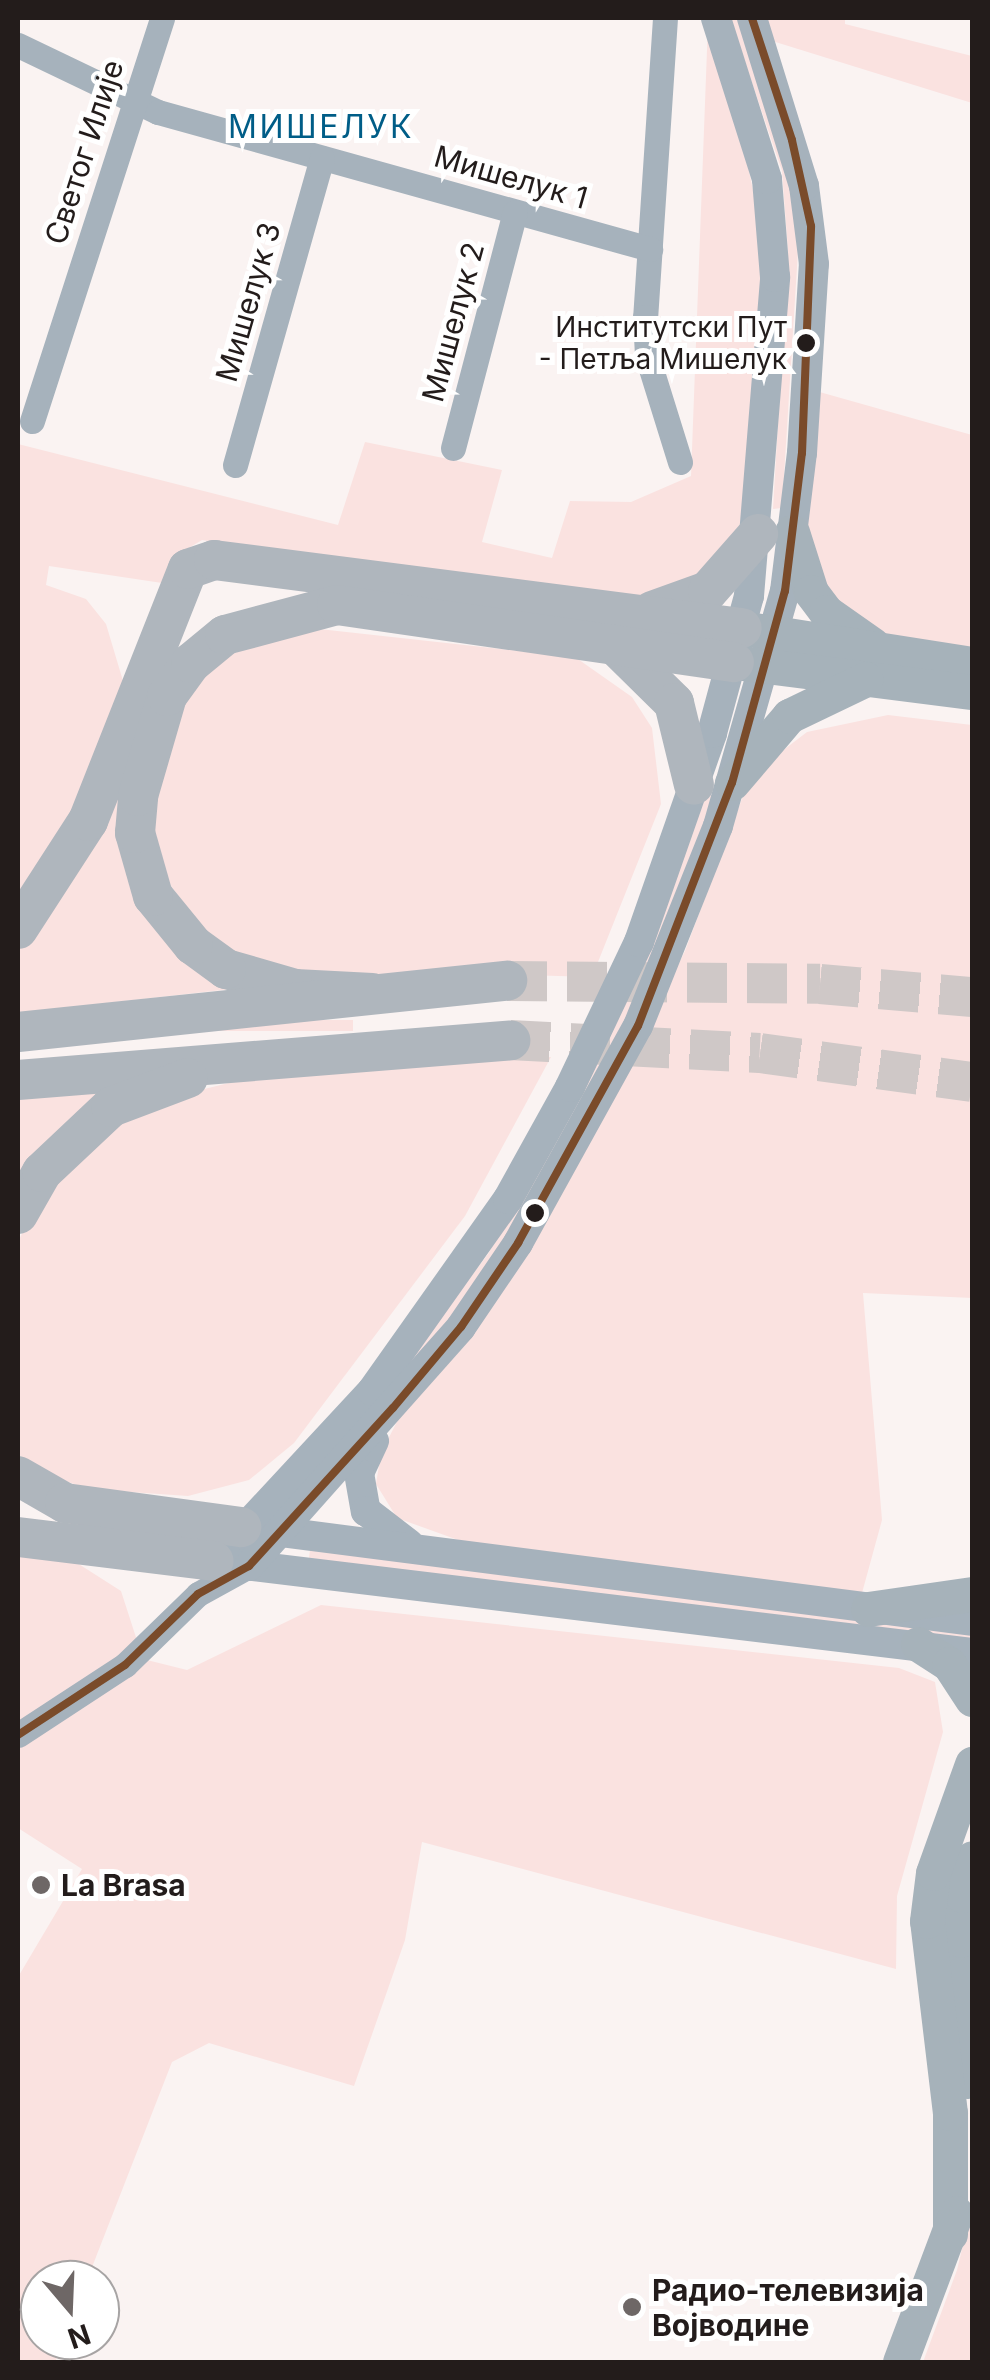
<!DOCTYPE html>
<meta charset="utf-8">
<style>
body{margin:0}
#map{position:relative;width:990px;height:2380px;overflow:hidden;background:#faf3f2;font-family:Inter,sans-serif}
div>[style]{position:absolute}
.green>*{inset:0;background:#fae2e0;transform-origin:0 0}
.trunk-tunnel>*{height:40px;margin-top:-20px;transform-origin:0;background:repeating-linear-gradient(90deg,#cfc8c7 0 40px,transparent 0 60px)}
.minor>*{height:25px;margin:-12.5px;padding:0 12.5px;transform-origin:12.5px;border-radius:12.5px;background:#a6b2bc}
.tertiary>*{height:30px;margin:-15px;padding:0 15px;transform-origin:15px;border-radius:15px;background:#a6b2bc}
.secondary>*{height:35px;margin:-17.5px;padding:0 17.5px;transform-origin:17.5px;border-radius:17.5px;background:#a6b2ba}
.trunk>*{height:40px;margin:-20px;padding:0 20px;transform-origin:20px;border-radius:20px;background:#afb6bd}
.bus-1>*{height:8px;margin:-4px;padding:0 4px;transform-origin:4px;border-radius:4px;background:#7a4b2a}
.dots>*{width:28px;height:28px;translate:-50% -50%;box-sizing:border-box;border:5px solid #fff;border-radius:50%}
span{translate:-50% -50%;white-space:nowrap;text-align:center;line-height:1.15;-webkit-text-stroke:10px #fff;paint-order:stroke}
.bus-label{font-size:28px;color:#231c1b}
.right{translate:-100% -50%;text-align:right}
.street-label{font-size:30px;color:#231c1b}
.poi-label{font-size:30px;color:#231c1b;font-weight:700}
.left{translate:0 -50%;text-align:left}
.neighbourhood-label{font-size:32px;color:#005d87;letter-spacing:2.5px}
.frame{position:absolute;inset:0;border:20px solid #231c1b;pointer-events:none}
.north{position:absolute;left:20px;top:2260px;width:100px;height:100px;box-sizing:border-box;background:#fff;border:2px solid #a7a4a4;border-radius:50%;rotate:161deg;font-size:28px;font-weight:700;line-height:40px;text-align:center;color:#231c1b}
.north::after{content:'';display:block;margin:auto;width:35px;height:45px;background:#6e6766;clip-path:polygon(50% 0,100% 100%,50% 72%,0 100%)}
</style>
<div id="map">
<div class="green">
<i style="clip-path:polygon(730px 18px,740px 18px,789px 170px,798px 251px,782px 508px,773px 509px,788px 251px,782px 171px)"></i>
<i style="clip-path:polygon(759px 18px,845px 18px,845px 24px,972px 56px,972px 103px,769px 40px)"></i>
<i style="clip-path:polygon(708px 23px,745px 151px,763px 240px,752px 450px,738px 536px,704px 576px,646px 606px,202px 540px,182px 552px,162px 583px,49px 566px,46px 585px,86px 599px,106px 624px,126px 691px,100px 760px,18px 910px,18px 444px,338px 525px,365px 442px,502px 470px,482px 542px,552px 558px,570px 501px,631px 502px,691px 476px)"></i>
<i style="clip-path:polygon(816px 391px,972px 435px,972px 656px,900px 647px,831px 610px,799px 531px)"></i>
<i style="clip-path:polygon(301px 627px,575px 657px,632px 697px,652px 728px,661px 804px,592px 977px,495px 974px,373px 982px,227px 960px,149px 857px,145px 835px,175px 701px,229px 644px)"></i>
<i style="clip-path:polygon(888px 715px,972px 725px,972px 1298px,863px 1293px,882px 1520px,862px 1593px,472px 1545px,397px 1518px,376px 1484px,381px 1453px,406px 1404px,613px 1094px,685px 951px,743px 796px,764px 765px,807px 732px)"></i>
<i style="clip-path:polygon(113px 787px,126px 787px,125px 855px,231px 989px,18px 1013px,18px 950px,31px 937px)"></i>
<i style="clip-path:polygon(706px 793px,715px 796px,657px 950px,579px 1118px,495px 1258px,397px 1389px,391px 1384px,488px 1254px,572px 1114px,650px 948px)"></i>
<i style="left:353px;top:1020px;width:11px;height:337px;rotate:90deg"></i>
<i style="clip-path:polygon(551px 1057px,465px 1216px,294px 1443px,249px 1480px,188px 1496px,87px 1489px,37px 1470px,18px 1454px,18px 1242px,36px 1203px,118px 1121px,180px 1095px,277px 1071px)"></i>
<i style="clip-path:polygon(129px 1087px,18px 1183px,18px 1097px)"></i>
<i style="left:310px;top:1550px;width:667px;height:11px;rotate:7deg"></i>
<i style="clip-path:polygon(18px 1554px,74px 1561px,121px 1591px,143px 1659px,187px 1670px,321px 1605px,899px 1668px,935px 1682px,943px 1732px,897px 1896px,896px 1969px,422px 1842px,405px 1940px,354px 2086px,209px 2043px,172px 2062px,87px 2280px,40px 2280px,40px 2340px,64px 2340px,55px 2362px,18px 2362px,18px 1977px,82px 1869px,18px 1828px)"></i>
<i style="clip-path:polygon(972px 2207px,972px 2362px,923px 2362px,957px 2270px)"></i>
</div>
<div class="trunk-tunnel">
<i style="left:507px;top:981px;width:313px;rotate:0.5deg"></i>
<i style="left:820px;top:984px;width:153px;rotate:4.9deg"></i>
<i style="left:510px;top:1040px;width:250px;rotate:3deg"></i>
<i style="left:760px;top:1053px;width:214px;rotate:7.8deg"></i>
</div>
<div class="minor">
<i style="left:665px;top:18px;width:300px;rotate:93.8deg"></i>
<i style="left:645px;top:317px;width:39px;rotate:87deg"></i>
<i style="left:647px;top:356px;width:111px;rotate:72.7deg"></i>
<i style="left:18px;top:45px;width:155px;rotate:25.6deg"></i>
<i style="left:158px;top:112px;width:511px;rotate:15.56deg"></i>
<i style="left:32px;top:421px;width:423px;rotate:-72.1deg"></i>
<i style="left:453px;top:448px;width:244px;rotate:-75.3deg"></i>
<i style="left:235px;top:465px;width:319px;rotate:-74.2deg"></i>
<i style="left:18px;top:1735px;width:128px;rotate:-33.2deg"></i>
<i style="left:125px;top:1665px;width:102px;rotate:-44.2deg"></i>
<i style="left:198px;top:1594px;width:58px;rotate:-28.8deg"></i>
</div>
<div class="tertiary">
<i style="left:374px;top:1441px;width:35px;rotate:115deg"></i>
<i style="left:359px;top:1473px;width:39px;rotate:80deg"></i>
<i style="left:366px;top:1511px;width:54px;rotate:37.5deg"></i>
<i style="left:266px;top:1530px;width:712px;rotate:7.34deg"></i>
<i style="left:214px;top:1561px;width:232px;rotate:-47.1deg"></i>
<i style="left:372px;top:1391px;width:235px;rotate:-54.7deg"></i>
<i style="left:508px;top:1199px;width:128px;rotate:-61deg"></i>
<i style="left:570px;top:1087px;width:161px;rotate:-64.6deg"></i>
<i style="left:639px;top:942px;width:221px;rotate:-70.7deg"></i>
<i style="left:712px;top:733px;width:142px;rotate:-74.9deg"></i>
<i style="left:749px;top:596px;width:320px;rotate:-85.3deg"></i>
<i style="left:775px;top:277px;width:98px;rotate:-94.7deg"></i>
<i style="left:767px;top:179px;width:169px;rotate:-107.6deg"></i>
<i style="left:237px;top:1564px;width:740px;rotate:6.9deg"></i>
<i style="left:249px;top:1566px;width:319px;rotate:-48.4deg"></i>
<i style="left:461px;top:1327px;width:102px;rotate:-55.8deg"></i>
<i style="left:518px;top:1243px;width:248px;rotate:-61.1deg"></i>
<i style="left:638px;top:1026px;width:215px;rotate:-68.2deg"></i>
<i style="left:718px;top:826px;width:244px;rotate:-74.1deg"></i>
<i style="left:785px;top:591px;width:139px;rotate:-83deg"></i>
<i style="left:802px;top:453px;width:189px;rotate:-86.4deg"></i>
<i style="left:814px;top:264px;width:79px;rotate:-97.3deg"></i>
<i style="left:804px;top:186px;width:176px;rotate:-107.2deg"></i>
</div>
<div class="secondary">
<i style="left:792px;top:532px;width:63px;rotate:72.4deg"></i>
<i style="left:811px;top:592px;width:25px;rotate:53deg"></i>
<i style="left:826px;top:612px;width:57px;rotate:35.1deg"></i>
<i style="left:742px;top:628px;width:233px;rotate:8.9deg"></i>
<i style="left:734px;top:662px;width:240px;rotate:7.2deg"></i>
<i style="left:732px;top:783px;width:88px;rotate:-49.6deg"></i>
<i style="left:789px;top:716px;width:85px;rotate:-25.7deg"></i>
<i style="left:868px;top:1609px;width:105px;rotate:-8.2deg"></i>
<i style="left:918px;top:1644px;width:37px;rotate:33deg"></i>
<i style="left:949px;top:1664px;width:42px;rotate:56.7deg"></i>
<i style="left:967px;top:2081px;width:141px;rotate:-92.4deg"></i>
<i style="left:961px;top:1940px;width:45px;rotate:-88.7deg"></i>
<i style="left:962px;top:1895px;width:38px;rotate:-75deg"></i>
<i style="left:950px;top:2234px;width:121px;rotate:-90deg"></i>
<i style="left:950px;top:2113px;width:193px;rotate:-96.8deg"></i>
<i style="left:927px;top:1921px;width:48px;rotate:-82.9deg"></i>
<i style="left:933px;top:1873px;width:116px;rotate:-70.3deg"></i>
<i style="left:900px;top:2362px;width:159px;rotate:-69.4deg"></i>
</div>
<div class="trunk">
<i style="left:652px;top:611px;width:59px;rotate:-19.7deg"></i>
<i style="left:708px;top:591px;width:76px;rotate:-48.7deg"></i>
<i style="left:614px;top:644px;width:84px;rotate:44.5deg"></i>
<i style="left:674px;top:703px;width:84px;rotate:76.3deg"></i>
<i style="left:18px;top:929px;width:129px;rotate:-57.1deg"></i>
<i style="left:88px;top:821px;width:271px;rotate:-68.4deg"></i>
<i style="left:188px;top:569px;width:28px;rotate:-19deg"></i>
<i style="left:214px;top:560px;width:532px;rotate:7.34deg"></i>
<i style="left:372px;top:993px;width:77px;rotate:-177deg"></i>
<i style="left:295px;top:989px;width:72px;rotate:-163.8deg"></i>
<i style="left:226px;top:969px;width:41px;rotate:-144deg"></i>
<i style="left:193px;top:945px;width:63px;rotate:-129.2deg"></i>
<i style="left:153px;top:896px;width:66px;rotate:-105.9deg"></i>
<i style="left:135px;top:833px;width:37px;rotate:-85deg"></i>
<i style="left:138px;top:796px;width:104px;rotate:-73.8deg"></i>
<i style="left:167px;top:696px;width:41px;rotate:-54deg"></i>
<i style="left:191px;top:663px;width:44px;rotate:-39.5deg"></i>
<i style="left:225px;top:635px;width:116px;rotate:-15deg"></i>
<i style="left:337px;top:605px;width:401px;rotate:8.2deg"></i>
<i style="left:18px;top:1032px;width:492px;rotate:-6deg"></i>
<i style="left:18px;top:1080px;width:494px;rotate:-4.6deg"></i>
<i style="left:18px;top:1214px;width:48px;rotate:-60.3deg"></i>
<i style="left:42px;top:1172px;width:95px;rotate:-43.3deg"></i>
<i style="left:111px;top:1107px;width:82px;rotate:-20.6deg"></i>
<i style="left:18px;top:1476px;width:54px;rotate:29.9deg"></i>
<i style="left:65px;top:1503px;width:178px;rotate:7.8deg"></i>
<i style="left:18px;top:1537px;width:197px;rotate:7deg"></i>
</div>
<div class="bus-1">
<i style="left:18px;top:1735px;width:128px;rotate:-33.2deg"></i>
<i style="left:125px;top:1665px;width:102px;rotate:-44.2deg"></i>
<i style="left:198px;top:1594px;width:58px;rotate:-28.8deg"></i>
<i style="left:249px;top:1566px;width:214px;rotate:-47.7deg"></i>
<i style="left:393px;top:1408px;width:106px;rotate:-50deg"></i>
<i style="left:461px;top:1327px;width:102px;rotate:-55.8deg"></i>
<i style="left:518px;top:1243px;width:248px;rotate:-61.1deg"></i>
<i style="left:638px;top:1026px;width:261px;rotate:-68.9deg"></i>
<i style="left:732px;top:783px;width:199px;rotate:-74.6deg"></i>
<i style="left:785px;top:591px;width:139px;rotate:-83deg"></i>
<i style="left:802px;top:453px;width:227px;rotate:-87.7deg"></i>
<i style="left:811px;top:226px;width:88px;rotate:-102.5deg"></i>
<i style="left:792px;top:140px;width:128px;rotate:-108.2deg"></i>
</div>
<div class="dots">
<i style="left:806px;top:343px;background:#231c1b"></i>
<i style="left:535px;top:1213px;background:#231c1b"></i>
<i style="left:41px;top:1885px;background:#6e6766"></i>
<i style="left:632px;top:2307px;background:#6e6766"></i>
</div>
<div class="bus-label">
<span class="right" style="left:787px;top:343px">Институтски Пут<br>- Петља Мишелук</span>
</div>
<div class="street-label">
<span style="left:84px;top:152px;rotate:-72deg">Светог Илије</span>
<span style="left:511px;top:177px;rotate:16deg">Мишелук 1</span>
<span style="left:248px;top:302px;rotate:-74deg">Мишелук 3</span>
<span style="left:453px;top:322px;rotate:-75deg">Мишелук 2</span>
</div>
<div class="poi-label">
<span class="left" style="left:61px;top:1885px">La Brasa</span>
<span class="left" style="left:652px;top:2307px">Радио-телевизија<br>Војводине</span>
</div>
<div class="neighbourhood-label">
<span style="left:321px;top:127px">МИШЕЛУК</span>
</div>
<div class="frame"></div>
<div class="north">N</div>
</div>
